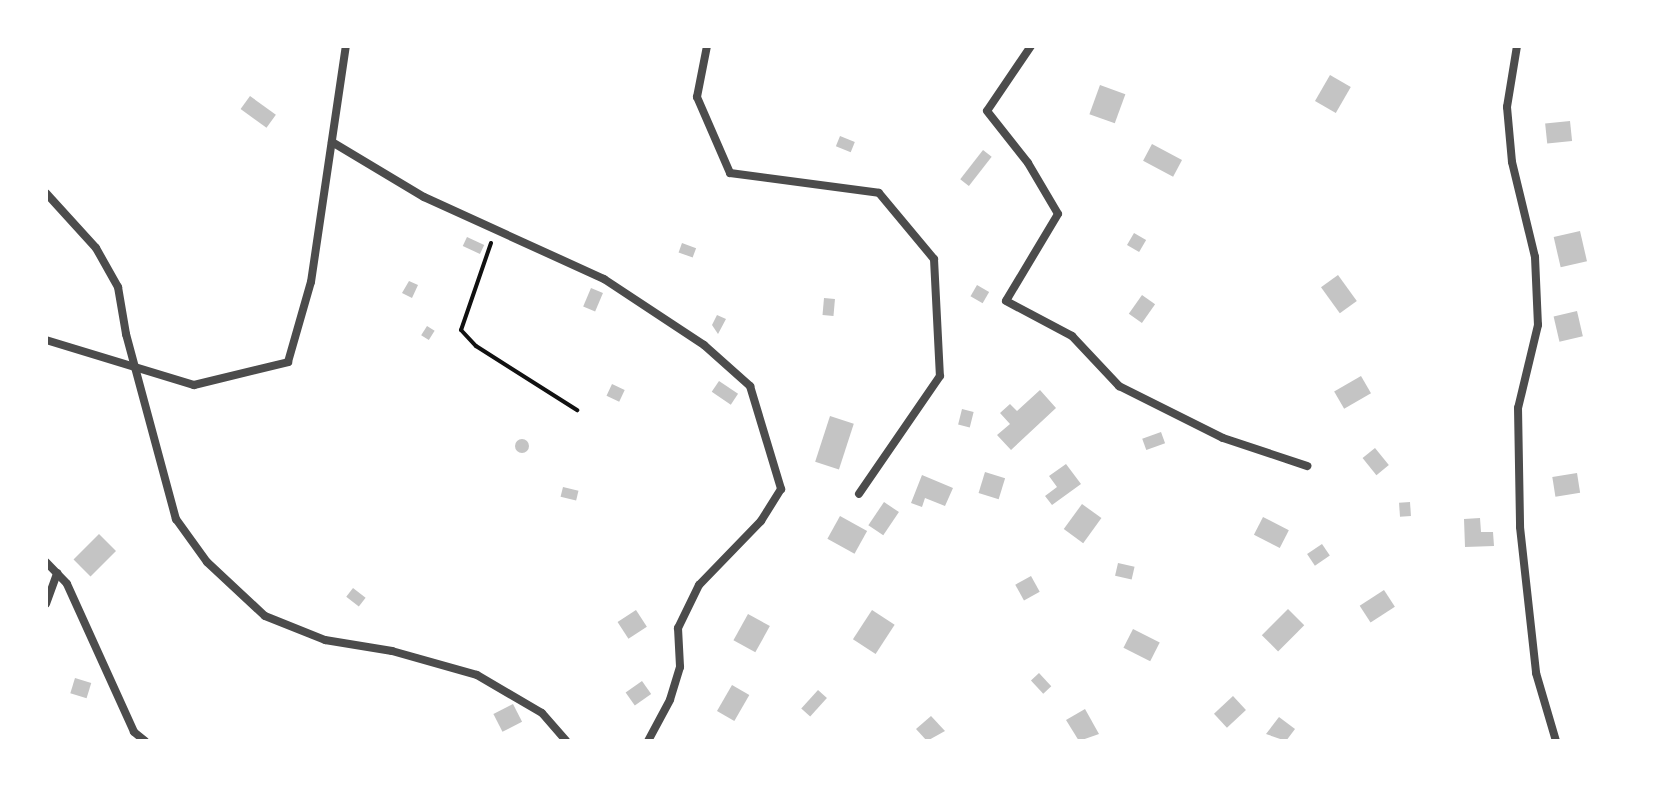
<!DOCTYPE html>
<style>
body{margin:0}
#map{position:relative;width:1676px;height:787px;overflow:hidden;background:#fff;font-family:"Golos Text",sans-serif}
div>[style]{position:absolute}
.building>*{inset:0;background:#c4c4c4;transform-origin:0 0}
.round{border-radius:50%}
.path>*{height:4px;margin:-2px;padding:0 2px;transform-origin:2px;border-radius:2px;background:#111}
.minor>*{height:8px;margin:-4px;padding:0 4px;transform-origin:4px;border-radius:4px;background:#4c4c4c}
span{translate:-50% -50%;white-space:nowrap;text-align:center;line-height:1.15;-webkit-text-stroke:6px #fff;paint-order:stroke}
.frame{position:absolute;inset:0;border:48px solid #fff;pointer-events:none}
</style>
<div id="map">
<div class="building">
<i style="left:1330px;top:75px;width:24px;height:30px;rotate:30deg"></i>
<i style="left:1100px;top:85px;width:27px;height:31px;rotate:20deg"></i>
<i style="left:250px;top:96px;width:32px;height:16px;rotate:36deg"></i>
<i style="left:1570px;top:121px;width:20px;height:25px;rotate:84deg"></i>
<i style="left:840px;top:136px;width:16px;height:11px;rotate:22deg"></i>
<i style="left:1152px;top:144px;width:34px;height:19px;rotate:28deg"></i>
<i style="left:983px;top:150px;width:11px;height:37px;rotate:38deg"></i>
<i style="left:1580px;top:231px;width:31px;height:27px;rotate:77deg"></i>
<i style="left:1134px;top:233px;width:14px;height:14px;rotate:30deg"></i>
<i style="left:467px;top:237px;width:19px;height:10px;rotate:25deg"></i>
<i style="left:682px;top:243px;width:15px;height:10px;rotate:20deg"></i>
<i style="left:1338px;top:275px;width:32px;height:21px;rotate:54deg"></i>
<i style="clip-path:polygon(409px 281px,418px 285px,412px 298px,402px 293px)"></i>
<i style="left:977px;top:285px;width:14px;height:13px;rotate:30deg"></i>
<i style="left:591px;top:288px;width:13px;height:20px;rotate:23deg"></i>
<i style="left:1142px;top:295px;width:16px;height:23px;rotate:35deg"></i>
<i style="left:824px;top:298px;width:11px;height:17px;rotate:5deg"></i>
<i style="left:1577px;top:311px;width:26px;height:24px;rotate:77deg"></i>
<i style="clip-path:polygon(717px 315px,726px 319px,718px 334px,712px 325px)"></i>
<i style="left:427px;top:326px;width:9px;height:11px;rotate:32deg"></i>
<i style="left:1361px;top:376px;width:20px;height:31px;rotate:60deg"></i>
<i style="left:719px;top:381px;width:23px;height:13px;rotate:34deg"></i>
<i style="left:612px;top:384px;width:14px;height:13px;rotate:25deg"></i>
<i style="clip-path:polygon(1040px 390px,1056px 408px,1011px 450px,997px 435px,1010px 424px,1000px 413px,1010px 404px,1017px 411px)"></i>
<i style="left:962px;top:409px;width:12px;height:16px;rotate:14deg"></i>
<i style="left:830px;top:416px;width:25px;height:48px;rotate:18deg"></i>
<i style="left:1161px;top:432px;width:12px;height:20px;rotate:70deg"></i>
<i class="round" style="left:515px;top:439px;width:14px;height:14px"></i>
<i style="left:1375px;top:448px;width:22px;height:16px;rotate:51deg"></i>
<i style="clip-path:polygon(1066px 464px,1081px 484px,1052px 505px,1045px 496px,1057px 487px,1049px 476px)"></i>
<i style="left:985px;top:472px;width:21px;height:22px;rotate:17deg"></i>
<i style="left:1577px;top:473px;width:20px;height:25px;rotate:81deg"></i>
<i style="clip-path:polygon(922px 475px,953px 488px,945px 506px,925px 498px,922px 507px,911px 503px)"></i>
<i style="left:563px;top:487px;width:16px;height:10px;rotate:14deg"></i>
<i style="left:884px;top:502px;width:18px;height:28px;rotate:34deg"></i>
<i style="left:1410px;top:502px;width:14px;height:11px;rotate:86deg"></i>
<i style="left:1082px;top:504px;width:24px;height:31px;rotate:36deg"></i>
<i style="left:840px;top:516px;width:31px;height:26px;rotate:29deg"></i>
<i style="left:1263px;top:517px;width:29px;height:20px;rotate:27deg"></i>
<i style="clip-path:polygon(1480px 518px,1481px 532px,1493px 532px,1494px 546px,1465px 547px,1464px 519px)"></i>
<i style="left:99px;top:534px;width:24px;height:36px;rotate:45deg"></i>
<i style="left:1322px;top:544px;width:14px;height:18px;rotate:56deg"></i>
<i style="left:1118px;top:563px;width:17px;height:13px;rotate:13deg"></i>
<i style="left:1031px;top:576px;width:18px;height:18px;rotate:61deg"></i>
<i style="left:353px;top:588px;width:16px;height:11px;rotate:38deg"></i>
<i style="left:1384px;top:590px;width:20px;height:29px;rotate:57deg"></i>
<i style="left:1288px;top:609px;width:23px;height:37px;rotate:45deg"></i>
<i style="left:636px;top:610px;width:20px;height:22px;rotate:57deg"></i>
<i style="left:872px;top:610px;width:27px;height:35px;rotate:33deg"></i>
<i style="left:748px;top:614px;width:25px;height:30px;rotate:29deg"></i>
<i style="left:1133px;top:629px;width:30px;height:21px;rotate:27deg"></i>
<i style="left:1039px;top:673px;width:18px;height:11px;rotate:47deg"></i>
<i style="left:75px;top:678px;width:17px;height:16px;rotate:17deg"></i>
<i style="left:642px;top:681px;width:16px;height:20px;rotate:55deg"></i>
<i style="left:732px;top:685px;width:20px;height:30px;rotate:30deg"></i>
<i style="left:818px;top:690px;width:12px;height:25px;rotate:42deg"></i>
<i style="left:1233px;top:696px;width:19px;height:26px;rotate:47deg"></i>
<i style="left:513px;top:704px;width:20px;height:22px;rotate:63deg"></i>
<i style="clip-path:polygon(1085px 709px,1099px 734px,1079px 741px,1066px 720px)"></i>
<i style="clip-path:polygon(931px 716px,945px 731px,927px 741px,916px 729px)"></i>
<i style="clip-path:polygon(1279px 717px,1295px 729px,1286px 741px,1266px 734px)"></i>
</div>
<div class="path">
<i style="left:491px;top:243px;width:92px;rotate:109deg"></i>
<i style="left:461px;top:330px;width:22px;rotate:47deg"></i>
<i style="left:476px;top:346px;width:120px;rotate:32.4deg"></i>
</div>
<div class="minor">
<i style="left:707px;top:46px;width:52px;rotate:101.1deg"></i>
<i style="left:697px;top:97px;width:83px;rotate:66.5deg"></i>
<i style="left:730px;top:173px;width:150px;rotate:7.6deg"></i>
<i style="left:879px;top:193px;width:86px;rotate:50.2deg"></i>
<i style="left:934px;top:259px;width:117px;rotate:87.1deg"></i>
<i style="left:940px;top:376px;width:143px;rotate:124.5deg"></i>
<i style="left:1031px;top:46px;width:78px;rotate:124.1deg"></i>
<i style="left:987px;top:111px;width:66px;rotate:51.7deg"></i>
<i style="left:1028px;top:163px;width:59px;rotate:59.5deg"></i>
<i style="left:1058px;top:214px;width:101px;rotate:120.9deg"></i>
<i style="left:1006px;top:301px;width:75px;rotate:27.9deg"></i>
<i style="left:1072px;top:336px;width:69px;rotate:46.8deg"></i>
<i style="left:1119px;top:386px;width:116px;rotate:26.6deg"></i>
<i style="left:1223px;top:438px;width:89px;rotate:18.4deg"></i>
<i style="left:1517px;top:46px;width:62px;rotate:99.3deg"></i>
<i style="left:1507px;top:107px;width:55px;rotate:84.8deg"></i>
<i style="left:1512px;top:162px;width:98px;rotate:76.4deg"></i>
<i style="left:1535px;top:257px;width:68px;rotate:87.5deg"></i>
<i style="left:1538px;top:325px;width:85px;rotate:103.5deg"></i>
<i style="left:1518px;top:408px;width:119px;rotate:89deg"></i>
<i style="left:1520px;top:527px;width:147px;rotate:83.7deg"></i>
<i style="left:1536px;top:673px;width:71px;rotate:73.6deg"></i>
<i style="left:332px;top:142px;width:107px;rotate:30.9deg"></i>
<i style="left:424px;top:197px;width:198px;rotate:24.5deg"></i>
<i style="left:604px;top:279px;width:120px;rotate:33.4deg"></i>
<i style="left:704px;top:345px;width:62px;rotate:41.7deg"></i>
<i style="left:750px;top:386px;width:108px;rotate:73.2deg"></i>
<i style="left:781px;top:489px;width:38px;rotate:122deg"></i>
<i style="left:761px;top:521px;width:89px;rotate:134.1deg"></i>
<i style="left:699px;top:585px;width:48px;rotate:116deg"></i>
<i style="left:678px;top:628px;width:39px;rotate:87deg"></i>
<i style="left:680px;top:667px;width:34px;rotate:107deg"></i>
<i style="left:670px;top:700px;width:47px;rotate:118.2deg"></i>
<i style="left:46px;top:193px;width:74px;rotate:47.7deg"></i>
<i style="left:96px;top:248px;width:45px;rotate:60.6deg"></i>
<i style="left:118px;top:287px;width:48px;rotate:80.3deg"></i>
<i style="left:126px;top:334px;width:192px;rotate:74.9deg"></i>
<i style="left:176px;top:519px;width:53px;rotate:54.2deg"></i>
<i style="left:207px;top:562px;width:79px;rotate:43deg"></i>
<i style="left:265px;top:616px;width:65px;rotate:21.8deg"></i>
<i style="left:325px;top:640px;width:68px;rotate:9.3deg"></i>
<i style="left:392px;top:651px;width:88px;rotate:15.8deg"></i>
<i style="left:477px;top:675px;width:75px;rotate:30.3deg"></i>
<i style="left:542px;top:713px;width:37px;rotate:49deg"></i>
<i style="left:46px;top:340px;width:155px;rotate:16.9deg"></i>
<i style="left:194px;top:385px;width:97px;rotate:-13.7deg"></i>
<i style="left:288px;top:362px;width:83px;rotate:-74deg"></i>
<i style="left:311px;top:282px;width:239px;rotate:-81.6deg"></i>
<i style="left:46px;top:562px;width:30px;rotate:46deg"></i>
<i style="left:67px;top:584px;width:162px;rotate:65.6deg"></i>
<i style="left:134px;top:732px;width:14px;rotate:39deg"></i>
<i style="left:46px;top:604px;width:33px;rotate:-70deg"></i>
</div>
<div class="frame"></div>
</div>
